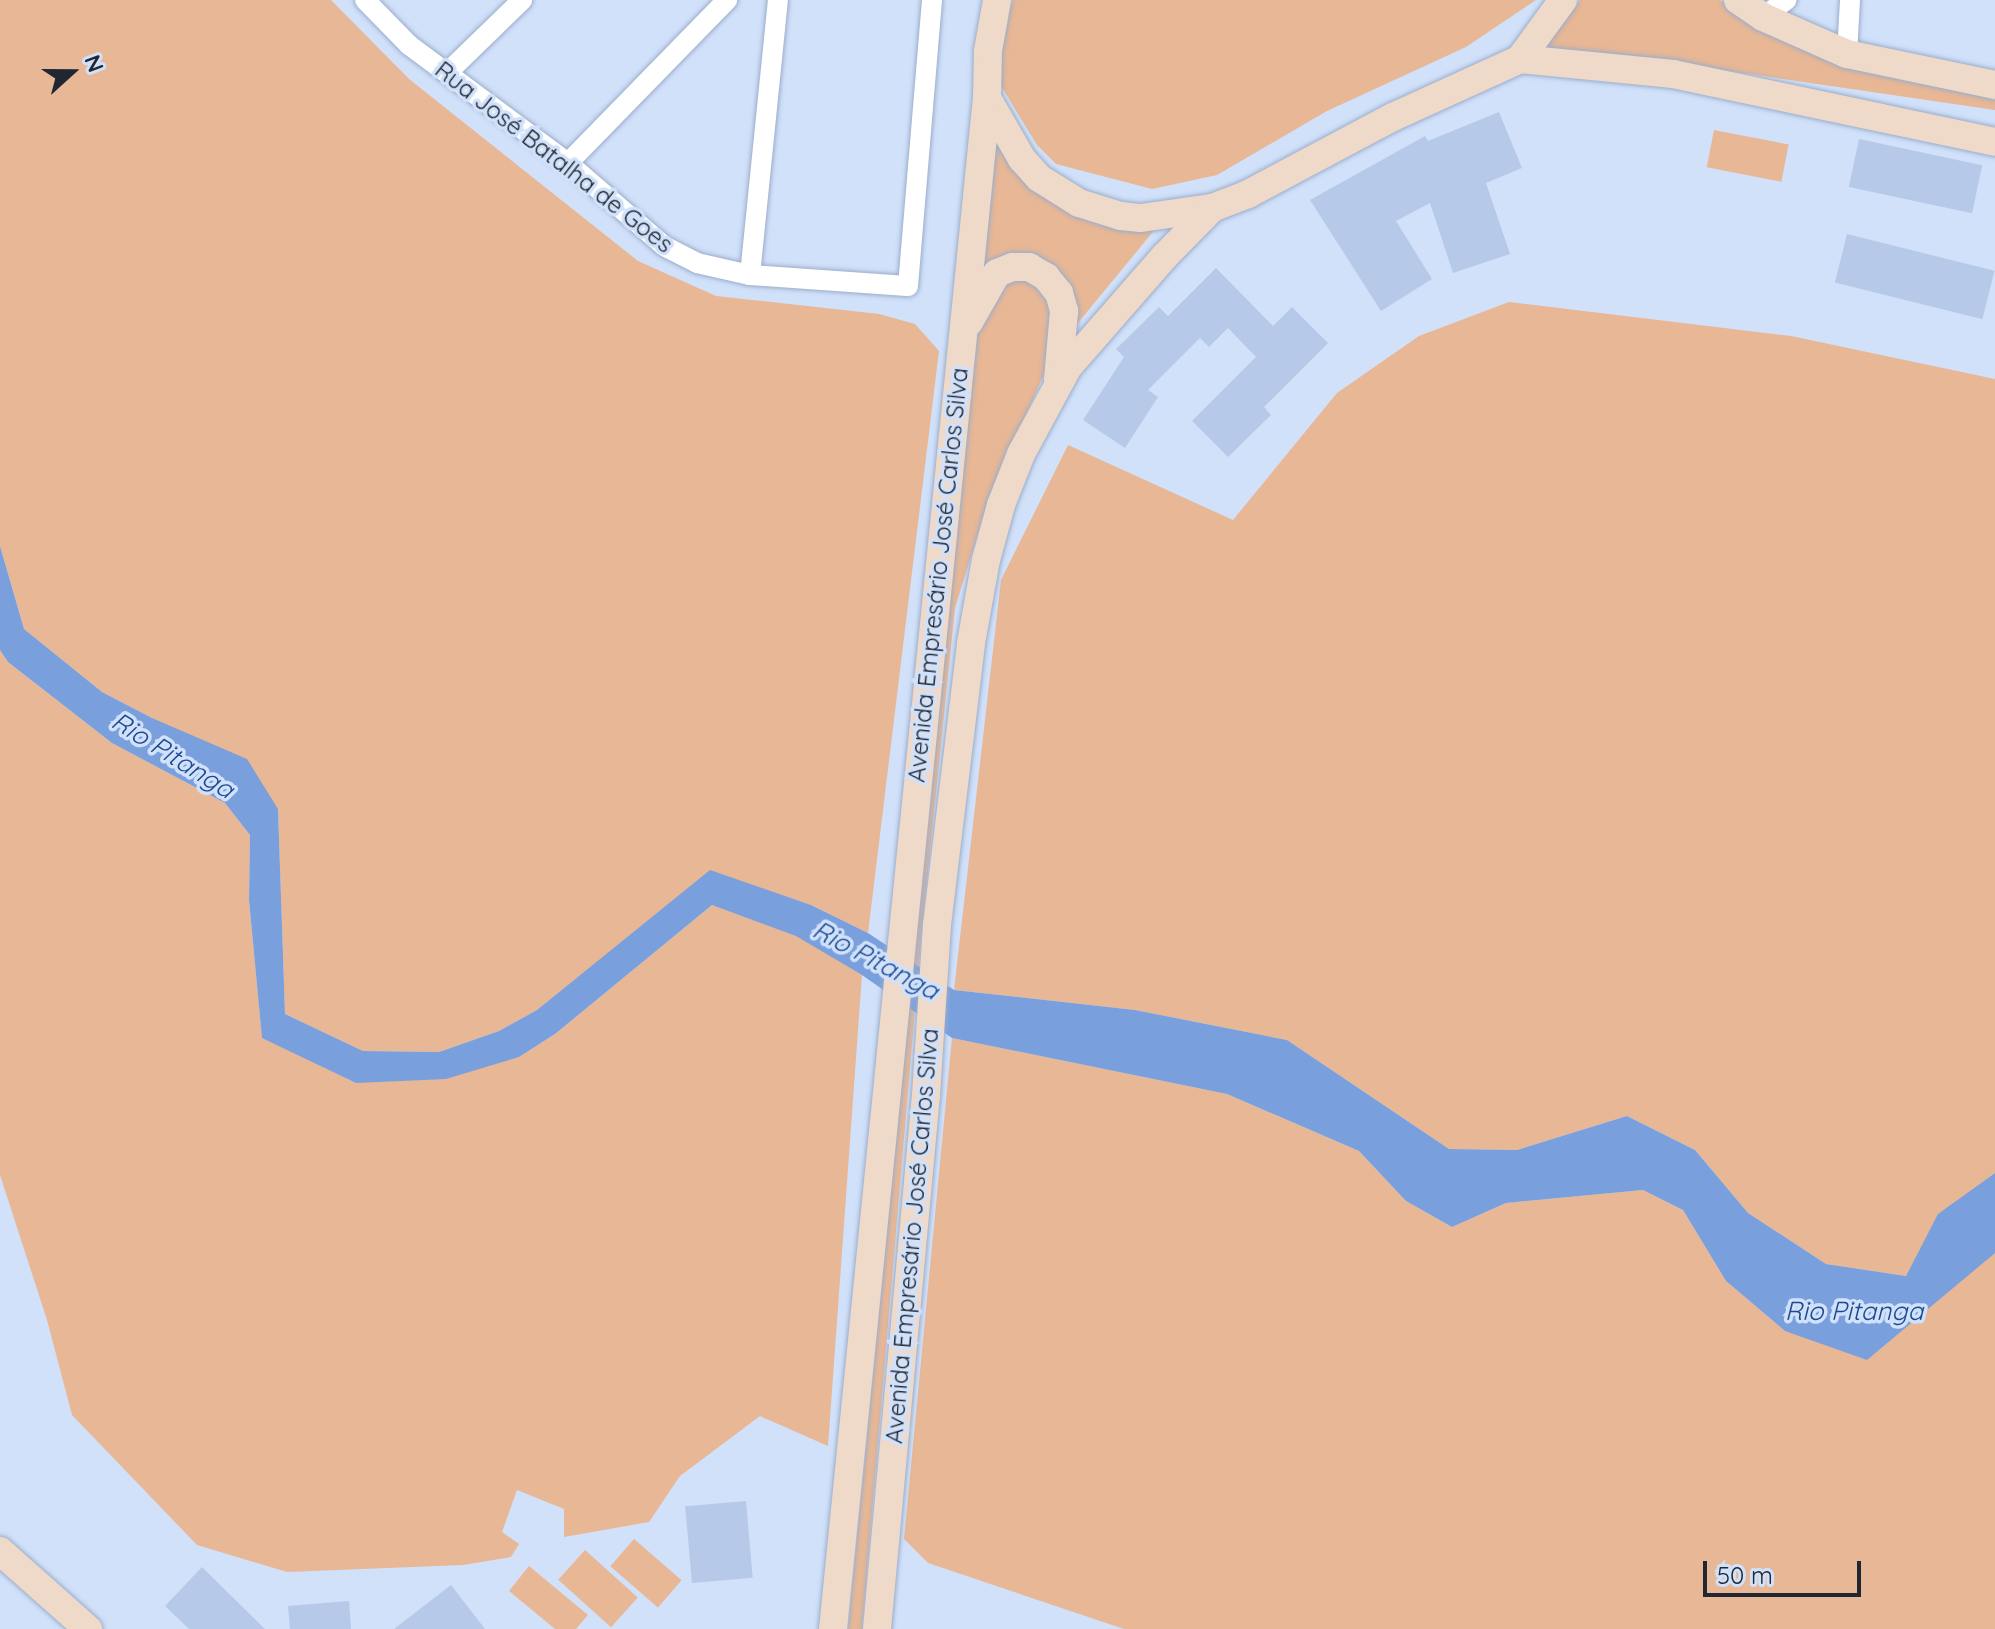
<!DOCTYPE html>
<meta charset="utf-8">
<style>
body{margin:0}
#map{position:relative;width:1995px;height:1629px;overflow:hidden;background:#d1e1fa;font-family:Quicksand,sans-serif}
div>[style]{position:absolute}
.green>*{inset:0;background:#e8b795;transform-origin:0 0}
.water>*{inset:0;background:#79a0dd}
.building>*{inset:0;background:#b6c9e8;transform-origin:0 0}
.roads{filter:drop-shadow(0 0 2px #9aadca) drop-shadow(0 0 2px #9aadca)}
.minor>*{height:20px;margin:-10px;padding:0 10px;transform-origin:10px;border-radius:10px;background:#fff}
.secondary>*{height:28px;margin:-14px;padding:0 14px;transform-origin:14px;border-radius:14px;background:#efd9c9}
span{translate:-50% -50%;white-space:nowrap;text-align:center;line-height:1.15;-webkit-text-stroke:7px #d1e1fa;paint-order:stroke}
.street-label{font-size:24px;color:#202732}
.water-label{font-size:26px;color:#1b4a92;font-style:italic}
.north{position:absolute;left:32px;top:32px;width:80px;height:80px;-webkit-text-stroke:6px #d1e1fa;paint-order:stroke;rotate:69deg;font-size:22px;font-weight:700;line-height:32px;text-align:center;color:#202732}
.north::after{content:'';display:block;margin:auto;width:28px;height:36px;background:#202732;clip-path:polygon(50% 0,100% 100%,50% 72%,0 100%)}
.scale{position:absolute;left:1703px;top:1561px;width:158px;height:36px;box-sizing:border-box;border:4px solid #202732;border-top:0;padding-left:10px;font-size:24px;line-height:28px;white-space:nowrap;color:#202732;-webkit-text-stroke:6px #d1e1fa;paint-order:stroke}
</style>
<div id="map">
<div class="green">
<i style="clip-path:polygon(0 0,331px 0,409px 79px,638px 261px,716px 296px,879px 314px,915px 324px,939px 351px,868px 933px,811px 905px,710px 871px,537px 1010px,499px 1031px,439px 1052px,363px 1051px,285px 1014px,278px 809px,152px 718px,102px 692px,24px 629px,0 546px)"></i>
<i style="clip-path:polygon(1013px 0,1536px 0,1466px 47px,1327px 111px,1217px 175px,1152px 189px,1056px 164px,1037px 145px,1000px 84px,1001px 28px)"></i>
<i style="clip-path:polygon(1580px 0,1720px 0,1751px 21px,1851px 63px,1995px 100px,1995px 110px,1606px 53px,1543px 48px)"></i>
<i style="left:1714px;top:130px;width:76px;height:38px;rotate:11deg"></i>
<i style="clip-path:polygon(995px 133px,1049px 191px,1166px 216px,1054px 352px,989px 498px,955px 608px,921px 939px,862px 1629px,848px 1629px)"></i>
<i style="clip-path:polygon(1509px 302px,1791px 336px,1995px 379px,1995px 1173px,1939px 1214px,1906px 1276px,1826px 1264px,1748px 1213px,1695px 1150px,1627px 1116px,1517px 1150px,1449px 1149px,1287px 1040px,1135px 1010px,954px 990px,1001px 580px,1068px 445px,1233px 520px,1337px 393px,1419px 336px)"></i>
<i style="clip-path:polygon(0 650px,8px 662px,112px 743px,225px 803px,250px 835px,249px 900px,262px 1037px,356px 1083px,519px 1057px,555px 1034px,712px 905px,796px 935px,862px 975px,828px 1446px,760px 1416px,680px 1476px,649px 1522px,564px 1537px,564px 1509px,517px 1490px,502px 1532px,519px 1544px,511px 1557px,463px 1565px,287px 1572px,197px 1545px,72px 1415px,47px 1320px,0 1175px)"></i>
<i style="clip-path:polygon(952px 1038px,1227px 1094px,1359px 1151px,1406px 1201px,1452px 1227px,1506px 1203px,1643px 1190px,1683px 1210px,1726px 1281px,1785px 1331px,1995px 1253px,1995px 1629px,1124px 1629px,928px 1563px,904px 1539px)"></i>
<i style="left:634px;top:1539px;width:63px;height:36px;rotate:41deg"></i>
<i style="left:585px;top:1550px;width:71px;height:40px;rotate:42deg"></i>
<i style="clip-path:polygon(529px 1566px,588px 1615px,576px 1629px,555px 1629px,509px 1591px)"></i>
</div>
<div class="water">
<i style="clip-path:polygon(0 546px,24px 629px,102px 692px,152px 718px,247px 759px,278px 809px,285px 1014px,363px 1051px,439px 1052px,499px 1031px,537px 1010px,710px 870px,811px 905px,868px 933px,954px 990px,1135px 1010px,1287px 1040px,1449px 1149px,1517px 1150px,1627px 1116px,1695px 1150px,1748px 1213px,1826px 1264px,1906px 1276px,1938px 1214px,1995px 1173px,1995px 1253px,1867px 1360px,1785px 1331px,1726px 1281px,1683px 1210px,1643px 1190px,1506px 1203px,1452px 1227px,1406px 1201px,1359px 1151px,1227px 1094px,952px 1038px,862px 975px,796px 936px,712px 905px,555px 1034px,519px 1057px,446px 1079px,356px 1083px,262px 1038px,249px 900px,250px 835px,225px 803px,112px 743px,8px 662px,0 650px)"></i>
</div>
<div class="building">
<i style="clip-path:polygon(1499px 112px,1522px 168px,1486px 183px,1510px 254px,1453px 273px,1430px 203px,1396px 221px,1432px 279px,1381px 311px,1310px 200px,1425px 136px,1428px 141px)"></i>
<i style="left:1859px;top:139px;width:126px;height:49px;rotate:12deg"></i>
<i style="left:1847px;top:234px;width:152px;height:50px;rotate:14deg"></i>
<i style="clip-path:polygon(1216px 268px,1273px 326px,1292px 307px,1328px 343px,1264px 407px,1271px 415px,1228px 457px,1192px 421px,1256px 357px,1228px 328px,1209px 347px,1200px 338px,1148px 390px,1158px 397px,1125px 448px,1083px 420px,1124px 357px,1116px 349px,1159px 307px,1168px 316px)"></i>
<i style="left:746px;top:1501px;width:77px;height:61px;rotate:85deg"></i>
<i style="clip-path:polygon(202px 1567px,265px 1629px,189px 1629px,165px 1606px)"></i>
<i style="clip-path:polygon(451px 1585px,485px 1629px,394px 1629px)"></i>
<i style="clip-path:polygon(349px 1601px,351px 1629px,290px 1629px,288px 1606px)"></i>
</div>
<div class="roads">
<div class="minor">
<i style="left:365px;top:0;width:63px;rotate:45.6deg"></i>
<i style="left:409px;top:45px;width:198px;rotate:36.6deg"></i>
<i style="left:568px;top:163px;width:127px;rotate:40.8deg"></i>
<i style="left:664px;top:246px;width:37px;rotate:27deg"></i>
<i style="left:697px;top:263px;width:54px;rotate:12.8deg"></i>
<i style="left:750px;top:275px;width:158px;rotate:4deg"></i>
<i style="left:908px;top:286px;width:287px;rotate:-85.2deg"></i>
<i style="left:1763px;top:17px;width:29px;rotate:-36deg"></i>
<i style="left:1847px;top:54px;width:54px;rotate:-86.8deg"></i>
<i style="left:447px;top:73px;width:105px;rotate:-44.2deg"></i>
<i style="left:568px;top:163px;width:228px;rotate:-45.7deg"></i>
<i style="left:750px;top:275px;width:276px;rotate:-84.2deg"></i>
</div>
<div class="secondary">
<i style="left:1738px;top:0;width:30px;rotate:34deg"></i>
<i style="left:1763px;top:17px;width:92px;rotate:23.8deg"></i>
<i style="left:1847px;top:54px;width:151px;rotate:11.8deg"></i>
<i style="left:1520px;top:59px;width:73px;rotate:-53.9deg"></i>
<i style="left:987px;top:98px;width:70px;rotate:60.2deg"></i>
<i style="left:1022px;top:159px;width:25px;rotate:48deg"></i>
<i style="left:1039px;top:178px;width:47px;rotate:32deg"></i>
<i style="left:1079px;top:203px;width:44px;rotate:17.2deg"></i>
<i style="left:1121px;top:216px;width:20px;rotate:6deg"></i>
<i style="left:1141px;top:218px;width:72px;rotate:-8deg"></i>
<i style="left:969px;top:322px;width:56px;rotate:-60.3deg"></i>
<i style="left:997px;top:273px;width:17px;rotate:-21deg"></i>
<i style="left:1013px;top:267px;width:16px"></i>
<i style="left:1029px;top:267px;width:20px;rotate:30deg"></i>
<i style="left:1046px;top:277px;width:21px;rotate:51deg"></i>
<i style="left:1059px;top:293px;width:19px;rotate:74deg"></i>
<i style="left:1064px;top:311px;width:69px;rotate:95deg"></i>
<i style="left:0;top:1551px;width:118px;rotate:41.6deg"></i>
<i style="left:833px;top:1629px;width:1539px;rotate:-84.26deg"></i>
<i style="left:987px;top:98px;width:47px;rotate:-88.8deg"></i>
<i style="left:988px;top:51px;width:52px;rotate:-80deg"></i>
<i style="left:877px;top:1629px;width:536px;rotate:-84.76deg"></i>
<i style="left:926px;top:1095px;width:170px;rotate:-86.3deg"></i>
<i style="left:937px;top:925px;width:284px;rotate:-83.1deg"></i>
<i style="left:971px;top:643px;width:84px;rotate:-79.8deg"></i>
<i style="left:986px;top:560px;width:57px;rotate:-74.7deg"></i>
<i style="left:1001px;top:505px;width:55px;rotate:-68.6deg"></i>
<i style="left:1021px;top:454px;width:99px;rotate:-61.6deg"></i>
<i style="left:1068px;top:367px;width:147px;rotate:-48.9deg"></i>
<i style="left:1165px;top:256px;width:67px;rotate:-45.6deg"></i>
<i style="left:1212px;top:208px;width:39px;rotate:-21deg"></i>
<i style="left:1248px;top:194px;width:164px;rotate:-28deg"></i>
<i style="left:1393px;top:117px;width:140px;rotate:-24.5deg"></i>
<i style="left:1520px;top:59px;width:154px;rotate:5.6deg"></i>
<i style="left:1673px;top:74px;width:329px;rotate:11.9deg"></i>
</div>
</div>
<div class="street-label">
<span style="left:554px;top:157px;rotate:38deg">Rua José Batalha de Goes</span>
<span style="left:938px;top:575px;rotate:-84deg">Avenida Empresário José Carlos Silva</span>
<span style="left:912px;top:1236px;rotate:-85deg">Avenida Empresário José Carlos Silva</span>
</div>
<div class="water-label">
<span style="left:173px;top:755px;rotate:32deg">Rio Pitanga</span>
<span style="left:876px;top:960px;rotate:28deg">Rio Pitanga</span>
<span style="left:1854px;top:1311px">Rio Pitanga</span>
</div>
<div class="north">N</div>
<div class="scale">50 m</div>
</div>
